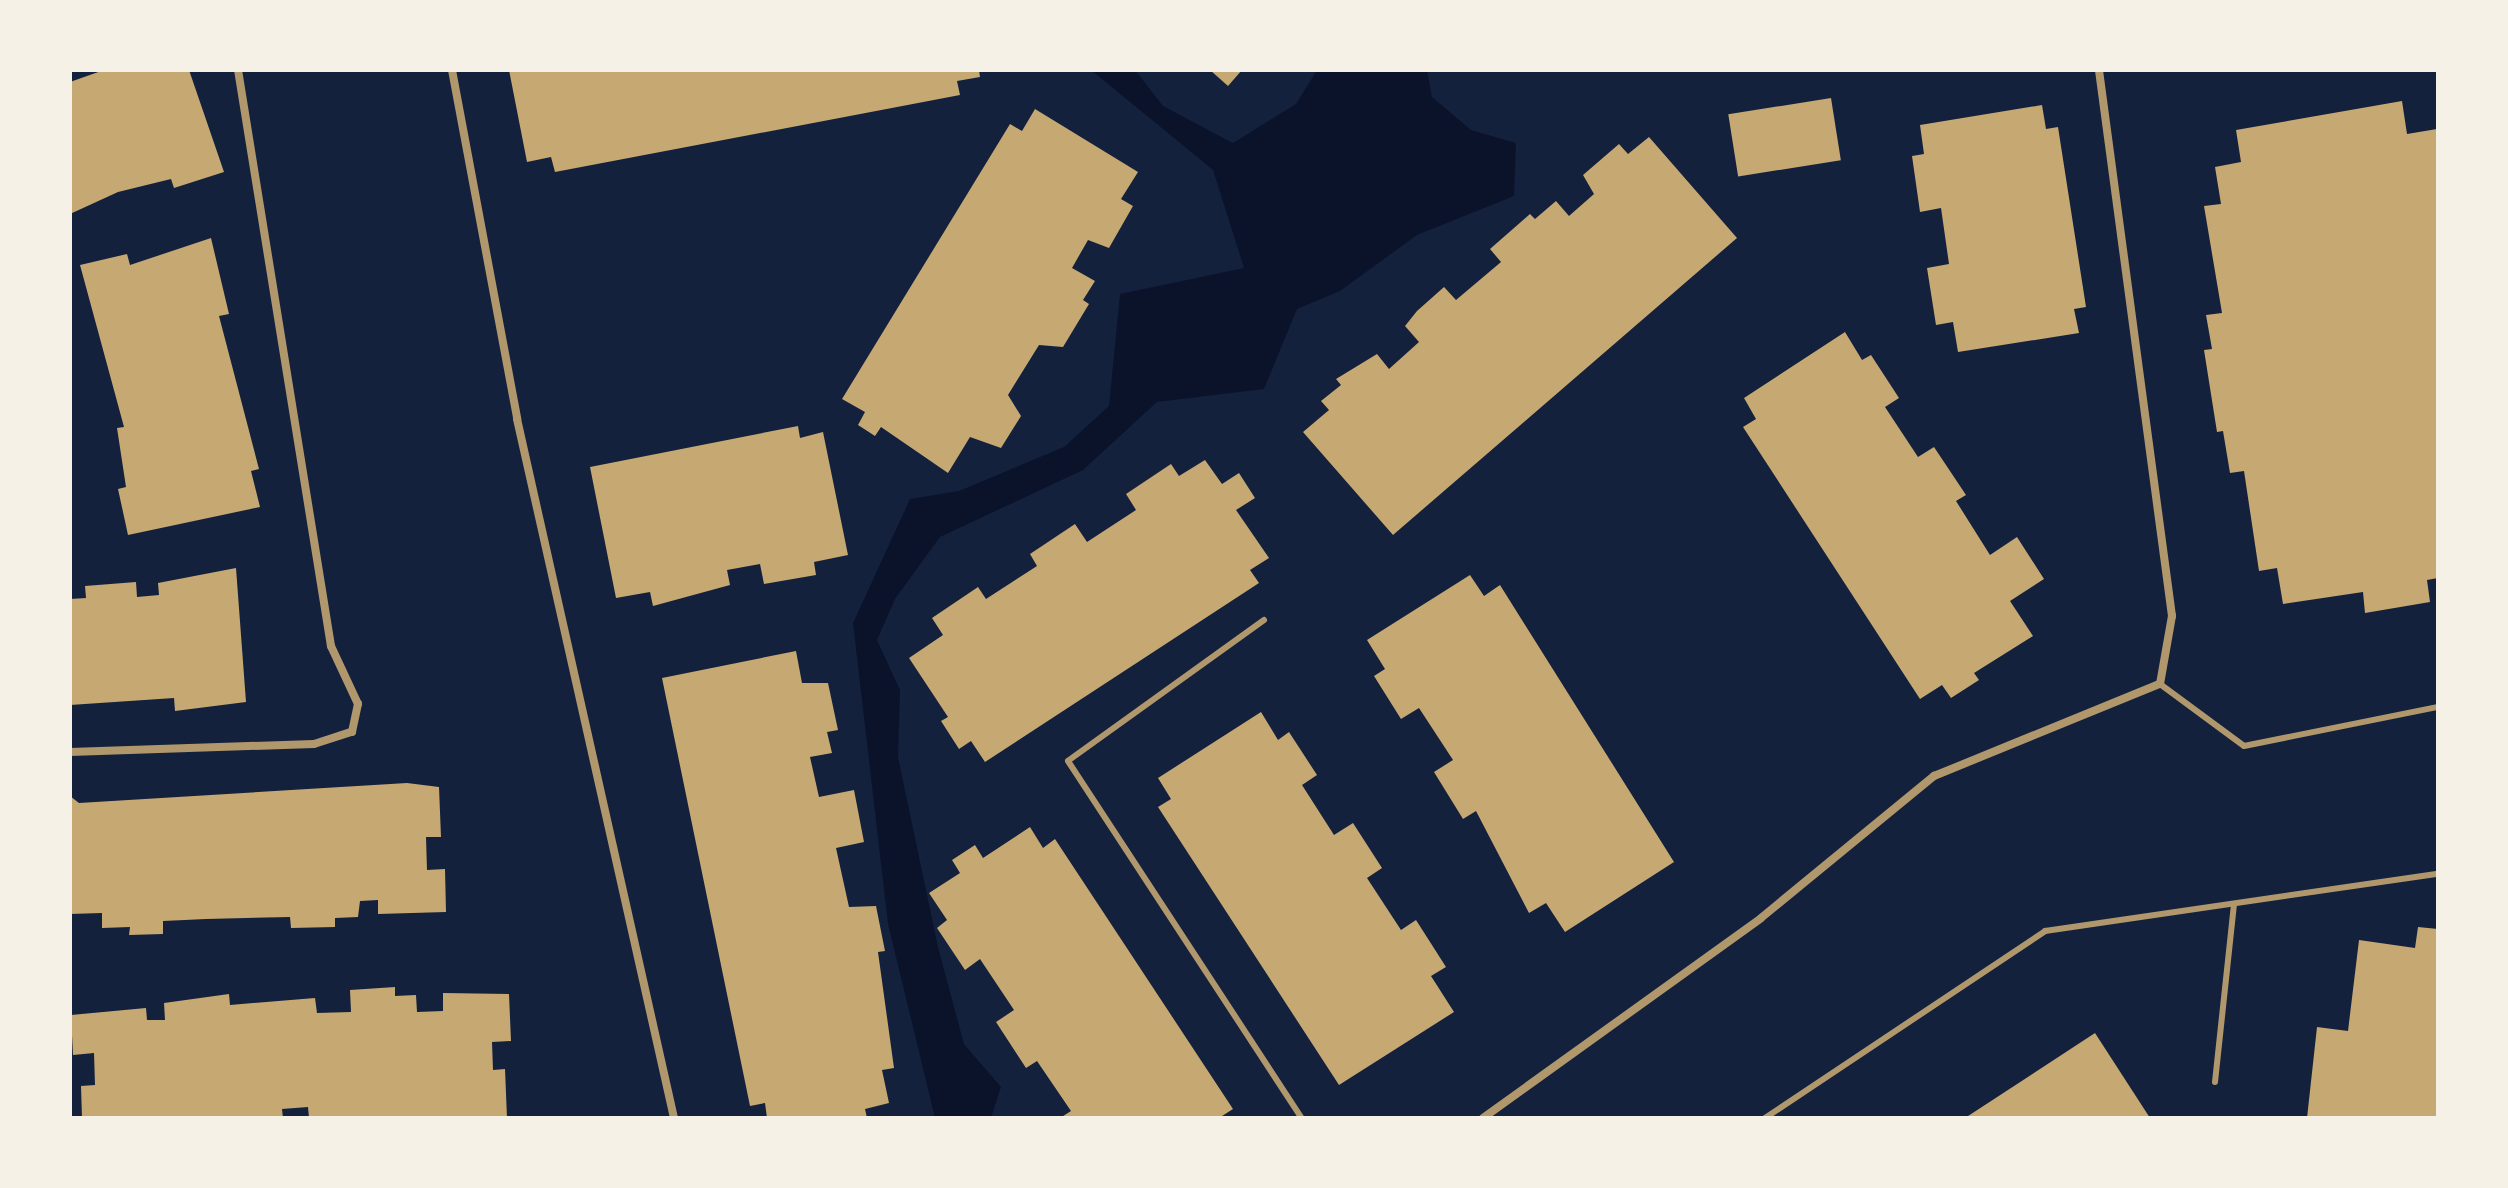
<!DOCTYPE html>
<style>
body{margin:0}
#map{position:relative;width:2508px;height:1188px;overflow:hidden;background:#14213d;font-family:Jost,sans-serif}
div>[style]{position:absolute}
.water>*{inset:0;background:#0b132b}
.building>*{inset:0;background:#c6a872;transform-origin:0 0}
.service>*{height:6px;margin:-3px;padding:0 3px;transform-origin:3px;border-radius:3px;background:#b1986c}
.minor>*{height:8px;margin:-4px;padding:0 4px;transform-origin:4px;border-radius:4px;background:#b1986c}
span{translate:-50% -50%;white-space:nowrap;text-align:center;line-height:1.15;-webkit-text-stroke:6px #f6f1e7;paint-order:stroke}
.frame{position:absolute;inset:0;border:72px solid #f6f1e7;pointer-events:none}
</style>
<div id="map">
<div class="water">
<i style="clip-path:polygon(1091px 70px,1135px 70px,1163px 106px,1233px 143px,1296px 104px,1317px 70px,1427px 70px,1432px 97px,1471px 130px,1516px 143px,1514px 196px,1417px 235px,1340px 291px,1297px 309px,1264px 389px,1157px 402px,1083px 470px,940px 537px,895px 599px,877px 640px,900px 690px,898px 757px,938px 947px,964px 1044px,1001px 1087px,991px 1118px,935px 1118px,888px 924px,853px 623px,910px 499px,959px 491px,1064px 447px,1109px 406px,1120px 294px,1244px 268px,1213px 170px)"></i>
</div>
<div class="building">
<i style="clip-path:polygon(104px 70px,189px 70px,224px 172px,174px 188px,171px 179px,118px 192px,70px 214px,70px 82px)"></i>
<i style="clip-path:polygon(509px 70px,979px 70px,980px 77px,957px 81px,960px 95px,555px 172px,551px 157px,527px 162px)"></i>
<i style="clip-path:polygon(1210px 70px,1242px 70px,1228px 86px)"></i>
<i style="left:1831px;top:98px;width:63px;height:104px;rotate:81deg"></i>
<i style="clip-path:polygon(2402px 101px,2407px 134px,2437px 129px,2438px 135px,2438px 578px,2427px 580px,2430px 602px,2365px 613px,2363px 592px,2283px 604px,2277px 568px,2259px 571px,2244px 471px,2230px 473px,2223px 431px,2217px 432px,2204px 350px,2212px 349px,2206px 315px,2222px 313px,2204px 206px,2221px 204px,2215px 167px,2241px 162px,2236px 130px)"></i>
<i style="clip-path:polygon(2042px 105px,2046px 129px,2058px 127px,2086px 307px,2074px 309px,2079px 333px,1958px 352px,1953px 322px,1936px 325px,1927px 268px,1949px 264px,1941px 208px,1920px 212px,1912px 156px,1924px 154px,1920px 125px)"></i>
<i style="clip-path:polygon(1035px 109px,1138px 172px,1121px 199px,1133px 206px,1109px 248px,1088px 240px,1072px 268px,1095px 281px,1083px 300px,1089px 304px,1063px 347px,1039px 345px,1008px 395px,1021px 416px,1001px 448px,970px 437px,948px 473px,881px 427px,875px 436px,858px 425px,865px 412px,842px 399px,1010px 124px,1022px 131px)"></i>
<i style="clip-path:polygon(1649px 137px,1737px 238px,1393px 535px,1303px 432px,1329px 410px,1321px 401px,1341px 385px,1336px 379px,1377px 354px,1389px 369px,1419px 342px,1405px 326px,1417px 311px,1444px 287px,1456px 300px,1501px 262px,1490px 249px,1530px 214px,1535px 219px,1556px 201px,1569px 216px,1594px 194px,1583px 175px,1619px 144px,1628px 154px)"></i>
<i style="clip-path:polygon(211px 238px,229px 314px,219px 316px,259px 469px,251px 471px,260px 507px,128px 535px,118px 489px,126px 487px,117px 428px,124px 427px,80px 265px,127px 254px,130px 265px)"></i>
<i style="clip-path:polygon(1845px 332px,1862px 360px,1871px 355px,1899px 398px,1885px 407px,1918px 457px,1934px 447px,1966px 495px,1956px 501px,1990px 555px,2017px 537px,2044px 579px,2010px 601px,2033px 636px,1974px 673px,1979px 680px,1951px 698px,1942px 685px,1920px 699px,1743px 427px,1756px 419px,1744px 398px)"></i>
<i style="clip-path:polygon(798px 426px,800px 438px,823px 432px,848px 555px,814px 562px,816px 575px,764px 584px,760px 564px,727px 570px,730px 585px,653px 606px,650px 592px,616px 598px,590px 467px)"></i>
<i style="clip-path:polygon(1205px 460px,1222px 484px,1239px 473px,1255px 498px,1236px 510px,1269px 558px,1250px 570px,1259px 583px,985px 762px,971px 741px,959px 749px,941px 721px,948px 717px,909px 658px,943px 635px,932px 618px,978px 587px,986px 599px,1037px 566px,1030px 554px,1075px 524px,1087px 542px,1136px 510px,1126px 494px,1171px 464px,1179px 476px)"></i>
<i style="clip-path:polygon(236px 568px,246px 702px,175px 711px,174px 698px,70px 705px,70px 599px,86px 598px,85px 586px,136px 582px,137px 597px,159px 595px,158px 583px)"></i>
<i style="clip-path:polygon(1470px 575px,1484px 596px,1500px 585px,1674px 862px,1565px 932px,1546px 903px,1529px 913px,1476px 811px,1463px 819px,1434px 772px,1453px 760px,1419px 708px,1401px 719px,1374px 676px,1385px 669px,1367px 640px)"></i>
<i style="clip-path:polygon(796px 651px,802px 683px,828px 683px,838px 730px,827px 732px,832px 753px,810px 757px,819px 797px,854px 790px,864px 842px,836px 848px,849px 907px,876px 906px,885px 951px,878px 952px,894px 1068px,882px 1070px,889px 1103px,865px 1109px,867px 1118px,767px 1118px,765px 1103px,750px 1106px,662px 678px)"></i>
<i style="clip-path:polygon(1261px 712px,1278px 740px,1289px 732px,1317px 775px,1302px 785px,1334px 835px,1353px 823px,1382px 868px,1367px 878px,1401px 930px,1416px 920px,1446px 967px,1431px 976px,1454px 1012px,1339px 1085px,1158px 807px,1171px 799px,1158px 778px)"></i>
<i style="clip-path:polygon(407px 783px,439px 787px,441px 837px,426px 837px,427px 870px,445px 869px,446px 912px,378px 914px,378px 900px,360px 901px,358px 917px,335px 918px,335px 927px,291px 928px,290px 917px,206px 919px,163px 921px,163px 934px,129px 935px,130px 927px,102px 928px,102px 913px,70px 914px,70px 796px,79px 803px)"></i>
<i style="clip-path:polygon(1030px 827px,1043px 848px,1055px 839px,1233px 1109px,1219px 1118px,1060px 1118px,1071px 1111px,1037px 1061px,1026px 1068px,996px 1022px,1014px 1010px,980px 959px,965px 970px,937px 928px,947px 920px,929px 893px,960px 873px,952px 860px,975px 845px,983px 858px)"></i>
<i style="clip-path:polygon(2418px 927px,2438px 929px,2438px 1118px,2307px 1118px,2317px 1027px,2348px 1031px,2359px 940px,2415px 948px)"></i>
<i style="clip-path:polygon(395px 987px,395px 996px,416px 995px,417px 1012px,443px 1011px,443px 993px,509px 994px,511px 1041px,492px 1042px,493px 1070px,505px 1069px,507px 1118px,309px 1118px,308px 1107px,282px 1109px,283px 1118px,82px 1118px,81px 1086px,95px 1085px,94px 1053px,73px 1055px,71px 1015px,146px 1008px,147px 1020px,165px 1020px,164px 1003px,229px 994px,230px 1005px,315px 998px,317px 1013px,351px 1012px,350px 990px)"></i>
<i style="clip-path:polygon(2095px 1033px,2150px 1118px,1965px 1118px)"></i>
</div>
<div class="service">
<i style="left:1264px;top:620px;width:241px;rotate:144.3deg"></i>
<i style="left:1068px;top:761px;width:427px;rotate:56.8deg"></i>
<i style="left:2160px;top:684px;width:104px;rotate:36.4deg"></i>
<i style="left:2244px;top:746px;width:198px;rotate:-11.4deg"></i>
<i style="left:2215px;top:1082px;width:179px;rotate:-83.9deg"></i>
<i style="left:1765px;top:1118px;width:337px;rotate:-33.7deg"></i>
<i style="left:2045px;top:931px;width:397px;rotate:-8.3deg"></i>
</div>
<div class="minor">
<i style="left:452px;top:70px;width:355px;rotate:79.4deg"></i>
<i style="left:517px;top:419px;width:716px;rotate:77.34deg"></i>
<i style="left:70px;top:752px;width:244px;rotate:-1.9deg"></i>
<i style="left:314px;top:744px;width:40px;rotate:-18deg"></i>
<i style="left:352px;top:732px;width:29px;rotate:-78deg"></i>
<i style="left:358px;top:704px;width:64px;rotate:-115deg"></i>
<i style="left:331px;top:646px;width:583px;rotate:-99.17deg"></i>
<i style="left:1483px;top:1118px;width:342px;rotate:-35.7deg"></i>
<i style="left:1761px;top:918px;width:224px;rotate:-39.4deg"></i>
<i style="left:1934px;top:776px;width:244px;rotate:-22.2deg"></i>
<i style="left:2160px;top:684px;width:69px;rotate:-80deg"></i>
<i style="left:2172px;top:616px;width:551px;rotate:-97.62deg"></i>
</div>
<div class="frame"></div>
</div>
